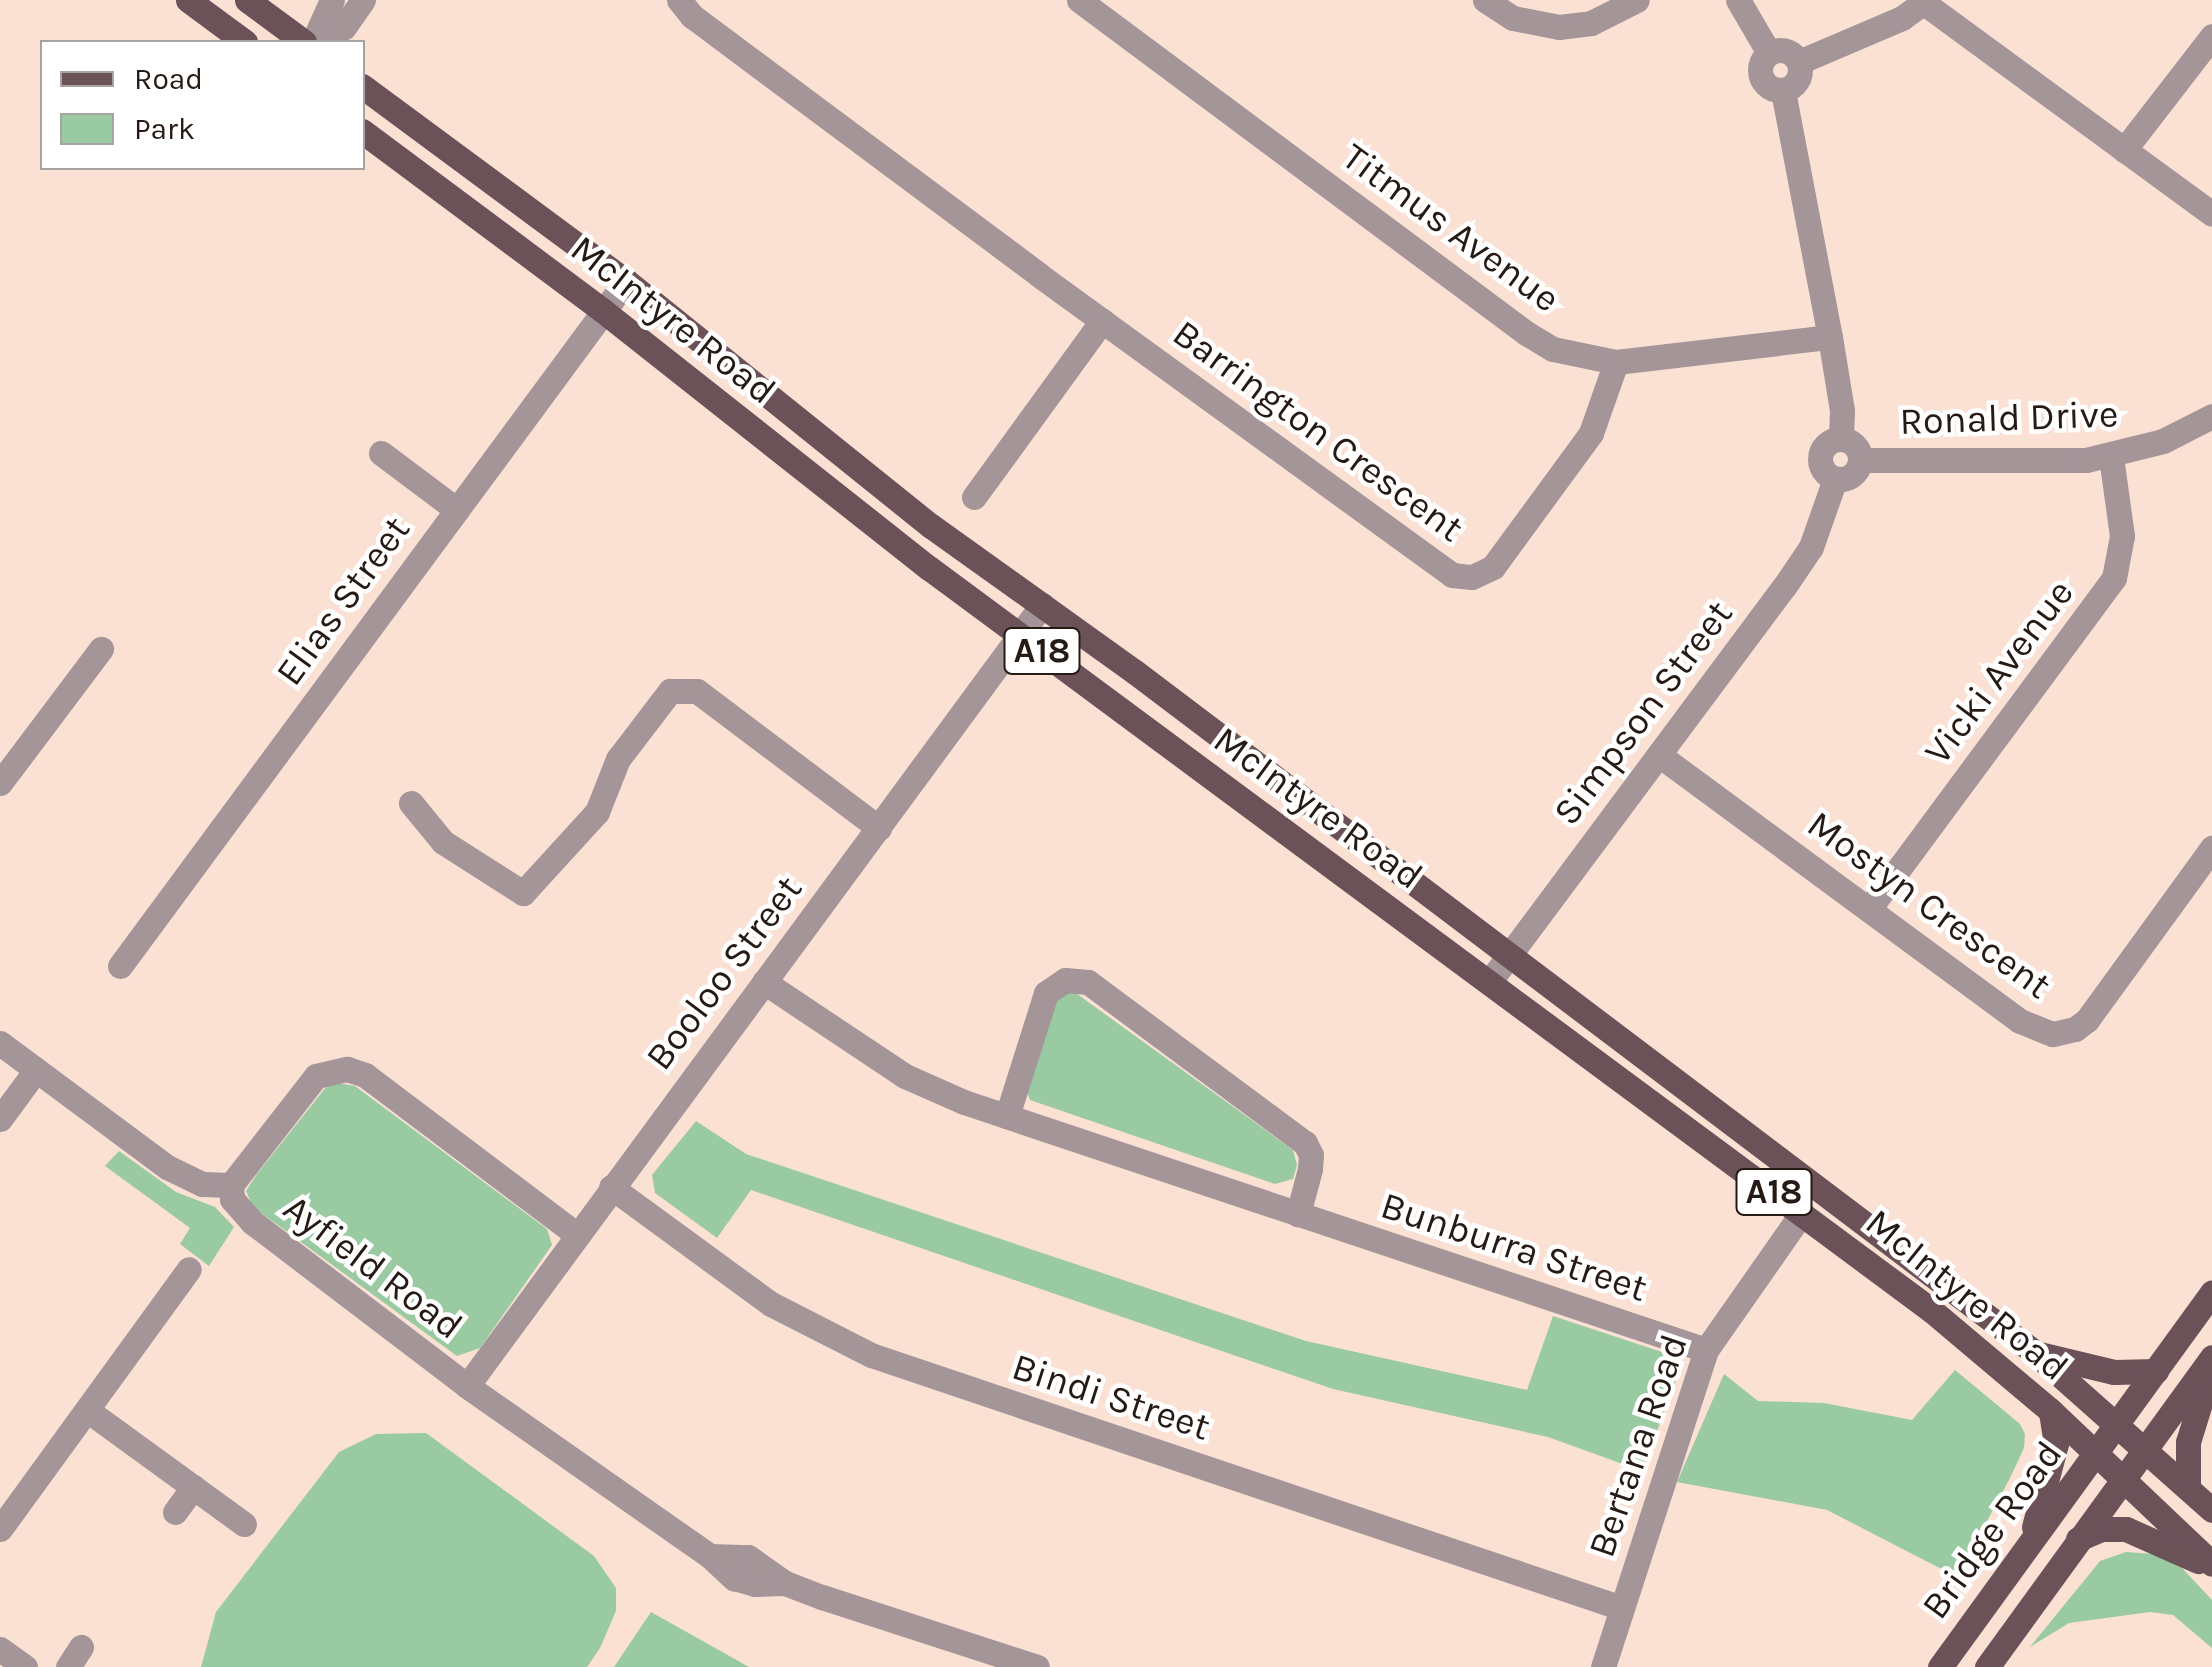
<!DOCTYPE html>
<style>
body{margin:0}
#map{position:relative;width:2212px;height:1667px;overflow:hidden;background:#fbe1d4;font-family:Karla,sans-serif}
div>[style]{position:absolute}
.green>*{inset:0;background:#99caa1}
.minor>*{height:25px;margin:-12.5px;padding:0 12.5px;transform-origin:12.5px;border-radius:12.5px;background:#a49599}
.minor>.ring{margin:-12.5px;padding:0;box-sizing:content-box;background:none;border:25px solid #a49599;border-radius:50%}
.major>*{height:25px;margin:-12.5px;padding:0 12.5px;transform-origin:12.5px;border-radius:12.5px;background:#6b5259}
span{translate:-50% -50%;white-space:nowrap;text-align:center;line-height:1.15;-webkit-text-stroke:9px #fff;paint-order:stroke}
.shield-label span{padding:2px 8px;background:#fff;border:2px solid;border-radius:8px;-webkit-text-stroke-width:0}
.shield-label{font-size:35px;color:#261a15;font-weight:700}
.street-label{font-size:38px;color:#261a15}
.legend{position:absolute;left:40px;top:40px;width:325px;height:130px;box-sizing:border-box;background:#fff;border:2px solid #a8a3a1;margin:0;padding:12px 18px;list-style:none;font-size:30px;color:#261a15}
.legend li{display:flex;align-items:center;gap:20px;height:50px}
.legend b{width:50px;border:2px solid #a8a3a1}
</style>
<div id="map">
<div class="green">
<i style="clip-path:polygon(1073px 991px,1293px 1150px,1297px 1165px,1293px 1179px,1275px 1184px,1030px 1100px,1027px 1092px,1058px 996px)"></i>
<i style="clip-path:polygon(339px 1083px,355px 1086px,547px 1229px,552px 1245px,480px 1348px,457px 1356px,253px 1207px,246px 1191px,257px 1174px,326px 1087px)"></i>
<i style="clip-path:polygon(696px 1121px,746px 1154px,1306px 1341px,1527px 1390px,1553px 1316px,1674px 1356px,1680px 1370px,1642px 1471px,1548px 1437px,1333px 1389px,751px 1190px,717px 1238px,655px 1193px,652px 1175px)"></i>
<i style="clip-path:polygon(119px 1151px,176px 1192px,215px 1207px,234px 1227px,209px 1266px,180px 1244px,190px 1228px,105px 1166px)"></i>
<i style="clip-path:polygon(1955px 1370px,2020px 1424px,2025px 1434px,2024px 1448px,2010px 1478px,1957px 1577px,1827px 1510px,1677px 1482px,1724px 1374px,1758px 1401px,1824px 1403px,1912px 1420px)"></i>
<i style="clip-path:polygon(426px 1433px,594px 1556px,616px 1588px,616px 1611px,600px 1648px,587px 1667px,201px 1667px,216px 1612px,339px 1452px,376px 1434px)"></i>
<i style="clip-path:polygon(2126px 1552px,2154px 1554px,2182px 1568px,2212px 1600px,2212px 1648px,2173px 1615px,2150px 1612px,2069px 1623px,2030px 1647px,2100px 1561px)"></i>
<i style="clip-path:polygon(651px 1612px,749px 1667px,614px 1667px)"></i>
</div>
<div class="minor">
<i style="left:679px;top:0;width:21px;rotate:51deg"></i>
<i style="left:692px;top:16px;width:433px;rotate:36.7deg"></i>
<i style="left:1039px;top:275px;width:510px;rotate:35.99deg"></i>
<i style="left:1452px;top:575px;width:20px;rotate:6deg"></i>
<i style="left:1472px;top:577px;width:23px;rotate:-25deg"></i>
<i style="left:1493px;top:567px;width:166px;rotate:-53.8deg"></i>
<i style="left:1591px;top:433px;width:75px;rotate:-70.6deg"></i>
<i style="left:1079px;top:0;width:557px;rotate:36.68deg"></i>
<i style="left:1526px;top:333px;width:31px;rotate:31deg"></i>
<i style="left:1553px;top:349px;width:64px;rotate:11.7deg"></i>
<i style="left:1616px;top:362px;width:215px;rotate:-6.7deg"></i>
<i style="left:1485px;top:0;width:33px;rotate:33deg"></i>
<i style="left:1513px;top:18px;width:47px;rotate:11.1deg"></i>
<i style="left:1559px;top:27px;width:32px;rotate:-7deg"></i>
<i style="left:1591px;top:23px;width:51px;rotate:-26.6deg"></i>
<i style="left:1738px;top:0;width:61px;rotate:59.7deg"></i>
<i style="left:1924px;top:3px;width:357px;rotate:36.2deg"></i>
<i style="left:313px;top:42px;width:46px;rotate:-65.7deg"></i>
<i style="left:320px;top:42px;width:28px;rotate:-32deg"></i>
<i style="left:344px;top:27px;width:33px;rotate:-55deg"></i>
<i class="ring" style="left:1760px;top:50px;width:15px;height:15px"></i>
<i style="left:1799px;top:62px;width:112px;rotate:-23.1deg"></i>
<i style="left:1902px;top:18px;width:31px;rotate:-36deg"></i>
<i style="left:1783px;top:91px;width:250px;rotate:79.2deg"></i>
<i style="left:1830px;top:337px;width:74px;rotate:80.7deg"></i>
<i style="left:1842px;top:410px;width:29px;rotate:92deg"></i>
<i style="left:2124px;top:150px;width:144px;rotate:-52.3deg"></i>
<i class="ring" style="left:1820px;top:439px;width:15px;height:15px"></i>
<i style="left:381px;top:453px;width:95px;rotate:36.9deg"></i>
<i style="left:1861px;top:460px;width:225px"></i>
<i style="left:2086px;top:460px;width:79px;rotate:-13.9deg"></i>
<i style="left:2163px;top:441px;width:55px;rotate:-27deg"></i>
<i style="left:974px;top:497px;width:218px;rotate:-54deg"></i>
<i style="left:1659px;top:755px;width:448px;rotate:36.4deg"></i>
<i style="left:2020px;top:1021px;width:35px;rotate:22deg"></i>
<i style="left:2053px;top:1034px;width:23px;rotate:-13deg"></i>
<i style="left:2075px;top:1029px;width:15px;rotate:-37deg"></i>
<i style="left:2087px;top:1020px;width:213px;rotate:-54deg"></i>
<i style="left:0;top:783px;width:168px;rotate:-53deg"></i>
<i style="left:411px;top:803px;width:50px;rotate:50.6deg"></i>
<i style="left:443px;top:842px;width:95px;rotate:32.5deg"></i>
<i style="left:523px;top:893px;width:110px;rotate:-47.6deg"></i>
<i style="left:597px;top:812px;width:57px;rotate:-68.4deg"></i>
<i style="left:618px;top:759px;width:86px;rotate:-52.6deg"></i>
<i style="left:670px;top:691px;width:27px"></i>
<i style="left:697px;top:691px;width:228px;rotate:37deg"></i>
<i style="left:1869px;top:909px;width:412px;rotate:-53.5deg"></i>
<i style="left:2114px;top:578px;width:43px;rotate:-79.2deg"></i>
<i style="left:2122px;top:536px;width:80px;rotate:-97.9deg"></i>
<i style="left:120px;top:966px;width:852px;rotate:-53.55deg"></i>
<i style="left:1490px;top:981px;width:492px;rotate:-53.3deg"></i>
<i style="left:1784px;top:587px;width:48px;rotate:-56deg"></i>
<i style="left:1811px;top:547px;width:72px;rotate:-70.6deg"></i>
<i style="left:764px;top:982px;width:169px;rotate:33.7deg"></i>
<i style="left:905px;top:1076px;width:64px;rotate:23.8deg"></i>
<i style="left:964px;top:1102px;width:782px;rotate:18.48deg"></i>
<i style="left:0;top:1043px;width:208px;rotate:36.6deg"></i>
<i style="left:167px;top:1167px;width:39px;rotate:26deg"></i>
<i style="left:202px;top:1184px;width:29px;rotate:2deg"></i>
<i style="left:1007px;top:1116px;width:129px;rotate:-72.4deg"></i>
<i style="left:1046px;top:993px;width:23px;rotate:-34deg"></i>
<i style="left:1065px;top:980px;width:23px;rotate:5deg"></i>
<i style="left:1088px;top:982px;width:270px;rotate:36.6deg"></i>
<i style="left:1305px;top:1143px;width:13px;rotate:63deg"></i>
<i style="left:1311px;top:1155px;width:14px;rotate:94deg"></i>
<i style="left:1310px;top:1169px;width:47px;rotate:104.9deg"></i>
<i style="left:0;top:1119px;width:61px;rotate:-53.7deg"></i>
<i style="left:231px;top:1185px;width:14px;rotate:86deg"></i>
<i style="left:232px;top:1199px;width:30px;rotate:49deg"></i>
<i style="left:252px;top:1222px;width:270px;rotate:37.3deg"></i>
<i style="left:467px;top:1386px;width:297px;rotate:35deg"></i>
<i style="left:710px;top:1556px;width:33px;rotate:43deg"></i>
<i style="left:734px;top:1578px;width:22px;rotate:16deg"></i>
<i style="left:755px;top:1584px;width:30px;rotate:-2deg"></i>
<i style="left:231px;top:1185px;width:138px;rotate:-52.1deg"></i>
<i style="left:316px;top:1076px;width:32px;rotate:-13deg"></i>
<i style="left:347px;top:1069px;width:19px;rotate:18deg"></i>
<i style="left:365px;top:1075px;width:264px;rotate:37deg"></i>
<i style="left:611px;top:1187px;width:198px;rotate:36.2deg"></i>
<i style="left:771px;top:1304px;width:112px;rotate:27deg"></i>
<i style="left:871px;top:1355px;width:792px;rotate:18.62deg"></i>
<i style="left:467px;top:1386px;width:970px;rotate:-53.64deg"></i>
<i style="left:87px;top:1410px;width:194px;rotate:36deg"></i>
<i style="left:175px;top:1512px;width:31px;rotate:-54deg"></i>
<i style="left:0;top:1529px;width:321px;rotate:-54deg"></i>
<i style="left:710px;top:1556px;width:38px;rotate:2deg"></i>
<i style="left:748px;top:1557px;width:45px;rotate:35.1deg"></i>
<i style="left:785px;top:1583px;width:40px;rotate:21deg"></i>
<i style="left:822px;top:1597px;width:226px;rotate:18deg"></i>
<i style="left:0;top:1649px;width:31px;rotate:36deg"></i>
<i style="left:68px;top:1667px;width:24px;rotate:-57deg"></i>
<i style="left:1603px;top:1667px;width:333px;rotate:-72deg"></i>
<i style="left:1706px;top:1350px;width:167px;rotate:-55deg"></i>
</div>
<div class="major">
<i style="left:188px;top:0;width:71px;rotate:36.4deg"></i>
<i style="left:247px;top:0;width:71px;rotate:36.4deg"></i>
<i style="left:362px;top:86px;width:328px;rotate:36.5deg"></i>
<i style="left:626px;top:281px;width:391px;rotate:38.8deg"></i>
<i style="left:931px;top:526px;width:251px;rotate:35.6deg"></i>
<i style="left:1135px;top:672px;width:1127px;rotate:37.1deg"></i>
<i style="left:2034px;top:1352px;width:238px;rotate:41.6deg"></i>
<i style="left:362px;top:131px;width:299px;rotate:36.7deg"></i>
<i style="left:602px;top:310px;width:417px;rotate:38.3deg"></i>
<i style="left:929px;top:568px;width:1247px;rotate:36.52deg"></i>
<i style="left:1931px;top:1310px;width:157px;rotate:40.1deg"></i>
<i style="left:2051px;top:1411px;width:222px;rotate:43.5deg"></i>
<i style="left:2039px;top:1354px;width:77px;rotate:13.5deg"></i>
<i style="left:2114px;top:1372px;width:42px;rotate:-1.4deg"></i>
<i style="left:2188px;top:1485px;width:43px;rotate:-90deg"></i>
<i style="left:2188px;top:1442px;width:74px;rotate:-72.8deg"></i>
<i style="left:2034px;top:1527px;width:86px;rotate:-75.2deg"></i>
<i style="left:2056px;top:1444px;width:33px;rotate:-99deg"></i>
<i style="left:2078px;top:1539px;width:26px;rotate:-23deg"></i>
<i style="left:2102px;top:1529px;width:24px"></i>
<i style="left:2126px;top:1529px;width:79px;rotate:24deg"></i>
<i style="left:1940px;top:1667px;width:463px;rotate:-54deg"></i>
<i style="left:1987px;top:1667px;width:383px;rotate:-54deg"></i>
</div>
<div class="shield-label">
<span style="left:1042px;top:651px">A18</span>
<span style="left:1774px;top:1192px">A18</span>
</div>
<div class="street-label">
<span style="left:1451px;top:228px;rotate:36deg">Titmus Avenue</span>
<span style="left:673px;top:320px;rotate:38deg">McIntyre Road</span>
<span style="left:2009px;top:418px;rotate:-2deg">Ronald Drive</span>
<span style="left:1318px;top:431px;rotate:36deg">Barrington Crescent</span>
<span style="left:343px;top:601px;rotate:-54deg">Elias Street</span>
<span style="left:1999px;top:672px;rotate:-53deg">Vicki Avenue</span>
<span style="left:1643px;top:713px;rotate:-53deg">Simpson Street</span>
<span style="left:1318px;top:808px;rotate:36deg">McIntyre Road</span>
<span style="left:1929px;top:905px;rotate:36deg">Mostyn Crescent</span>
<span style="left:724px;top:973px;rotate:-53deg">Booloo Street</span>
<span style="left:1514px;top:1247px;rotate:18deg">Bunburra Street</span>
<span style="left:373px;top:1267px;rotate:37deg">Ayfield Road</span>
<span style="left:1967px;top:1295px;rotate:39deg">McIntyre Road</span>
<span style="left:1111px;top:1397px;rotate:18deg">Bindi Street</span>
<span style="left:1638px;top:1446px;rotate:-71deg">Bertana Road</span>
<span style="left:1992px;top:1530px;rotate:-54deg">Bridge Road</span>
</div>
<ul class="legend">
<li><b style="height:12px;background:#6b5259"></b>Road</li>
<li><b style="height:28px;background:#99caa1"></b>Park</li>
</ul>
</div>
